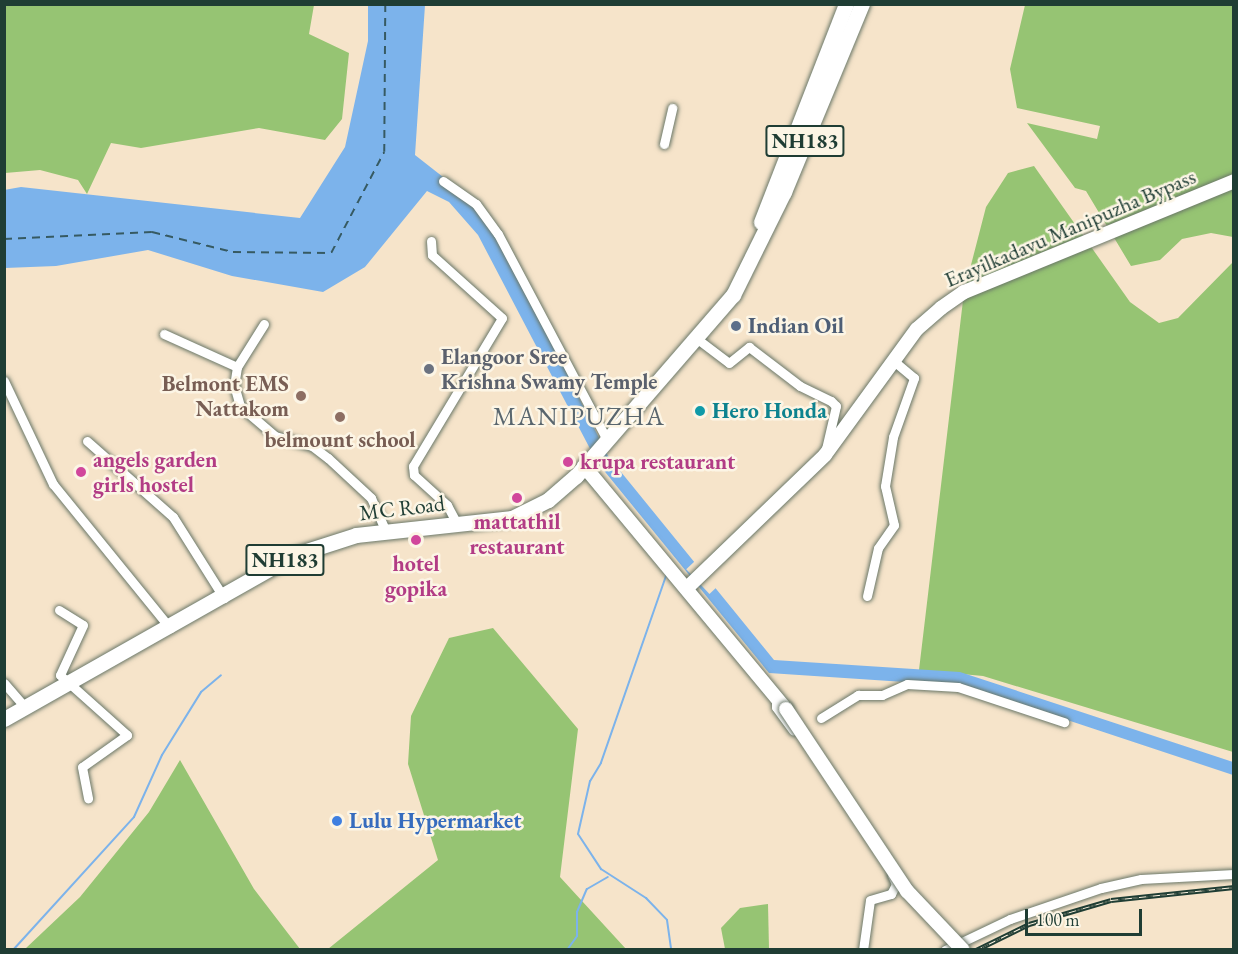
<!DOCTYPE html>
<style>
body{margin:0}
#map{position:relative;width:1238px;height:954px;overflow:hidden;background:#f6e4ca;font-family:"EB Garamond",serif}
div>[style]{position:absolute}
.green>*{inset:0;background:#96c473}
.water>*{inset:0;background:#7cb3eb}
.pier>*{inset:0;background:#f6e4ca;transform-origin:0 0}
.stream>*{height:2px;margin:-1px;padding:0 1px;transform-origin:1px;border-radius:1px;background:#7cb3eb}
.ferry>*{height:1.5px;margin-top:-0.75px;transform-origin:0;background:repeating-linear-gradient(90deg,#365a62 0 8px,transparent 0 14px)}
.roads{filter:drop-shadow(0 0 2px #6a7768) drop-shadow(0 0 2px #6a7768)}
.minor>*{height:9px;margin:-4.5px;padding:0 4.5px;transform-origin:4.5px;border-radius:4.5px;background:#fff}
.secondary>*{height:14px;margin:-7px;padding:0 7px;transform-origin:7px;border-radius:7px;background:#fff}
.trunk>*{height:15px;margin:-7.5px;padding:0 7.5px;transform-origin:7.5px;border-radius:7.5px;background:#fff}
.rail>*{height:4.5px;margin-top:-2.25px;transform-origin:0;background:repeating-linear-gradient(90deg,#fcf5e5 0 7px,#1f3d34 0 14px);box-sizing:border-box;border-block:2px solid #1f3d34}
.bridges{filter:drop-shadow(0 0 2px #6a7768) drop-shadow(0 0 2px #6a7768)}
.secondary-bridge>*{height:14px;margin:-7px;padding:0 7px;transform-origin:7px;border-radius:7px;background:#fff}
.dots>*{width:16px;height:16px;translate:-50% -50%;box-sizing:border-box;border:3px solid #fcf5e5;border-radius:50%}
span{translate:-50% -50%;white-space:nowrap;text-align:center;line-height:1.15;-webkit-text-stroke:5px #fcf5e5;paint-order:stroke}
.shield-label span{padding:2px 4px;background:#fcf5e5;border:2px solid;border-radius:4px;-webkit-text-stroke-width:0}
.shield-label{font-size:21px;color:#1f3d34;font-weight:700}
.street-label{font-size:22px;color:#1f3d34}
.service-label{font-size:22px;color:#4e5e75;font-weight:700}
.left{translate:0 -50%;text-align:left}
.worship-label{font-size:22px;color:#5b616d;font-weight:700}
.education-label{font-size:22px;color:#785e54;font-weight:700}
.right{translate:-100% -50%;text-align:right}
.culture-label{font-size:22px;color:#0d838f;font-weight:700}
.hotel-label{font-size:22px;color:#b23c85;font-weight:700}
.shop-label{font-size:22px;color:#366cbe;font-weight:700}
.quarter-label{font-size:26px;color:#59666e;letter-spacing:1.5px}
.frame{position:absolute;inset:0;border:6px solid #1f3d34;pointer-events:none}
.scale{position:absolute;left:1025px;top:909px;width:117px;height:27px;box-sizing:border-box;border:3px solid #1f3d34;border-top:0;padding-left:8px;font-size:18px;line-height:21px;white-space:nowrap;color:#1f3d34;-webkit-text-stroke:4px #fcf5e5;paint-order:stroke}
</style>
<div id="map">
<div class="green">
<i style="clip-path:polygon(5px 5px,314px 5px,309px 34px,349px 53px,342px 119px,325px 140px,259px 128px,141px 148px,111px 143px,87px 194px,78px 180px,40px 170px,5px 173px)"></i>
<i style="clip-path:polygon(1025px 5px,1233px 5px,1233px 237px,1211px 233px,1182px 239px,1160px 260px,1131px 266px,1086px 191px,1075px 188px,1027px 123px,1097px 139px,1100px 126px,1017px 108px,1010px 69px)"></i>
<i style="clip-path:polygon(1034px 166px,1130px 302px,1159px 323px,1178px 318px,1233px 262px,1233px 752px,983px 676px,919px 670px,964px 292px,986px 207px,1008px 173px)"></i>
<i style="clip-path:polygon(493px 628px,578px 729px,560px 877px,626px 949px,328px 949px,438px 860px,408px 764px,411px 716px,449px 638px)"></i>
<i style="clip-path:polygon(180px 760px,254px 889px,300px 949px,25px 949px,80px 897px,149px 812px)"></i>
<i style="clip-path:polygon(768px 904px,769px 949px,725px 949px,721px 928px,740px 908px)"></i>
</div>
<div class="water">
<i style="clip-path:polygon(368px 5px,425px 5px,415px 155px,466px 195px,508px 255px,608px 456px,774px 660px,960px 672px,1233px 762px,1233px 775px,965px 686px,769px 673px,597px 462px,478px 235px,449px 202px,427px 191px,365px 267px,323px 292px,232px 276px,148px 250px,56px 266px,5px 268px,4px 190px,21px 187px,300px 218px,345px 147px,368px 41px)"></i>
</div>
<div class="pier">
<i style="left:695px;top:561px;width:34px;height:12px;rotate:47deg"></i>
</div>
<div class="stream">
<i style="left:667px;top:573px;width:201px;rotate:109.2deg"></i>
<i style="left:601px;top:763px;width:21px;rotate:121deg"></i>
<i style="left:590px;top:781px;width:54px;rotate:102.8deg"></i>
<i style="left:578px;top:834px;width:42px;rotate:56.7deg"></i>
<i style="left:601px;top:869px;width:54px;rotate:32.8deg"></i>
<i style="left:646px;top:898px;width:30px;rotate:46deg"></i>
<i style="left:667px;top:920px;width:30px;rotate:82deg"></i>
<i style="left:13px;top:950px;width:180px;rotate:-47.7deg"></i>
<i style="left:134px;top:817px;width:68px;rotate:-65.7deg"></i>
<i style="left:162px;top:755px;width:74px;rotate:-58.2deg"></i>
<i style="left:201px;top:692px;width:26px;rotate:-40deg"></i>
<i style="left:567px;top:950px;width:17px;rotate:-54deg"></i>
<i style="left:577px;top:936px;width:24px;rotate:-90deg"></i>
<i style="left:577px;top:912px;width:25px;rotate:-67deg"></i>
<i style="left:587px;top:889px;width:24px;rotate:-30deg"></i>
</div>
<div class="ferry">
<i style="left:4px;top:239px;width:148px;rotate:-2.7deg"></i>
<i style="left:152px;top:232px;width:83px;rotate:13.9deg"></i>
<i style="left:233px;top:252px;width:98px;rotate:0.6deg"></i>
<i style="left:331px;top:253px;width:114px;rotate:-62.3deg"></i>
<i style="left:384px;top:152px;width:148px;rotate:-89.6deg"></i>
</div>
<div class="roads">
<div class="minor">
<i style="left:664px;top:144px;width:37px;rotate:-77deg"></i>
<i style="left:443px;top:181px;width:40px;rotate:34.9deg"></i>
<i style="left:476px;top:204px;width:37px;rotate:54deg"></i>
<i style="left:498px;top:234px;width:231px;rotate:62.1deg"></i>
<i style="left:431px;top:241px;width:14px;rotate:86deg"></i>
<i style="left:432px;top:255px;width:94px;rotate:42deg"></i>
<i style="left:502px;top:318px;width:173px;rotate:121deg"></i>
<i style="left:413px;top:466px;width:9px;rotate:84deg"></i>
<i style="left:414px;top:475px;width:45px;rotate:42.3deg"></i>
<i style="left:447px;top:505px;width:21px;rotate:62deg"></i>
<i style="left:264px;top:324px;width:51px;rotate:122.1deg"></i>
<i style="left:237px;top:367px;width:18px;rotate:99deg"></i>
<i style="left:234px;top:385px;width:22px;rotate:74deg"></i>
<i style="left:240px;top:406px;width:46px;rotate:40.6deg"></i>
<i style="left:275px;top:436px;width:38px;rotate:15deg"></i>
<i style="left:312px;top:446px;width:20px;rotate:37deg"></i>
<i style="left:328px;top:458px;width:59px;rotate:42.9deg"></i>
<i style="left:371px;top:498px;width:37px;rotate:66deg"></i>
<i style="left:164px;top:334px;width:80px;rotate:24.3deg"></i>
<i style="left:696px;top:338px;width:41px;rotate:37.1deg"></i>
<i style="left:729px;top:363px;width:26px;rotate:-39deg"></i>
<i style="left:749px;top:347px;width:64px;rotate:37.4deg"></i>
<i style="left:800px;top:386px;width:34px;rotate:26deg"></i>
<i style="left:831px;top:401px;width:7px;rotate:45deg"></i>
<i style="left:836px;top:406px;width:44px;rotate:103.1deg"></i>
<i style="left:4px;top:381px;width:114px;rotate:64.6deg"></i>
<i style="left:53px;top:484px;width:186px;rotate:50.9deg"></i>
<i style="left:87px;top:441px;width:115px;rotate:41.5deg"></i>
<i style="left:173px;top:517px;width:96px;rotate:57.8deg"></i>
<i style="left:867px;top:596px;width:49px;rotate:-77.1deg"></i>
<i style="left:878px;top:548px;width:28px;rotate:-55deg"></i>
<i style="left:894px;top:525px;width:40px;rotate:-103deg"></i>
<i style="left:885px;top:486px;width:50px;rotate:-80.7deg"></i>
<i style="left:893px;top:437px;width:63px;rotate:-70.4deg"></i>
<i style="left:914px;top:378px;width:26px;rotate:-140deg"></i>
<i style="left:59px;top:610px;width:28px;rotate:32deg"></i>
<i style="left:83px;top:625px;width:55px;rotate:114.7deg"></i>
<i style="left:60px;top:675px;width:90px;rotate:41.8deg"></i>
<i style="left:127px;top:735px;width:55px;rotate:144.6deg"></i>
<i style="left:82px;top:767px;width:32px;rotate:79deg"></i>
<i style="left:4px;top:683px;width:33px;rotate:49deg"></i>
<i style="left:776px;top:697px;width:10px;rotate:90deg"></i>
<i style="left:776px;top:707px;width:29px;rotate:54deg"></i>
<i style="left:821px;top:718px;width:44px;rotate:-31.9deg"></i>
<i style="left:858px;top:695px;width:24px"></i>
<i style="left:882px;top:695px;width:27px;rotate:-24deg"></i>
<i style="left:907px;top:684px;width:51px;rotate:3.4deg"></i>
<i style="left:958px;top:687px;width:112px;rotate:18.3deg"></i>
<i style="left:863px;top:950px;width:50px;rotate:-82deg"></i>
<i style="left:870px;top:900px;width:22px;rotate:-16deg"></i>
<i style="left:891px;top:894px;width:11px;rotate:-63deg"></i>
<i style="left:896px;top:884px;width:10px;rotate:-114deg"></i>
<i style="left:945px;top:950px;width:72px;rotate:-25.5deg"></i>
<i style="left:1010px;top:919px;width:96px;rotate:-18.8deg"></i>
<i style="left:1101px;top:888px;width:41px;rotate:-12.7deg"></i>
<i style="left:1141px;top:879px;width:93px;rotate:-3.1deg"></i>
</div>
<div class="secondary">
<i style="left:584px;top:466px;width:316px;rotate:50.3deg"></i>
<i style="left:688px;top:587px;width:190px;rotate:-43.9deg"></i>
<i style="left:825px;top:455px;width:156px;rotate:-53.9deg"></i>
<i style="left:917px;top:329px;width:32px;rotate:-41deg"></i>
<i style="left:941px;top:308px;width:28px;rotate:-35deg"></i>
<i style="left:964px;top:292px;width:292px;rotate:-22.3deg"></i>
</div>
<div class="trunk">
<i style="left:761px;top:222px;width:234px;rotate:-68.7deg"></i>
<i style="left:4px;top:719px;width:333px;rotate:-29.5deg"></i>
<i style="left:294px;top:555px;width:65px;rotate:-17.9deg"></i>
<i style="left:356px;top:535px;width:157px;rotate:-6.2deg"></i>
<i style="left:512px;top:518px;width:40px;rotate:-26.6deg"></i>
<i style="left:548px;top:500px;width:37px;rotate:-41deg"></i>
<i style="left:576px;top:476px;width:240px;rotate:-49.1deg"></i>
<i style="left:733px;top:295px;width:115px;rotate:-63.7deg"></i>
<i style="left:784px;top:192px;width:204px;rotate:-67.5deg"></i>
</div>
</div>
<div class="rail">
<i style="left:976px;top:950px;width:59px;rotate:-26.1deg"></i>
<i style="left:1029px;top:924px;width:85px;rotate:-16.3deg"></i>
<i style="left:1111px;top:900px;width:124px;rotate:-6deg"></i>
</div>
<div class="bridges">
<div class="secondary-bridge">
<i style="left:786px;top:709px;width:219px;rotate:56.4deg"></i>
<i style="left:907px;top:891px;width:81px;rotate:46.5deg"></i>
</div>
</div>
<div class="dots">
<i style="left:736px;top:326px;background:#5c6f8a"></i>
<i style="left:429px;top:369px;background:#6b7280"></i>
<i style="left:301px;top:396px;background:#8d6e63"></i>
<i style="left:700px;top:411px;background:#0f9aa8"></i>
<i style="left:340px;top:417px;background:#8d6e63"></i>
<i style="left:568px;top:462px;background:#d1479c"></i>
<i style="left:81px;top:472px;background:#d1479c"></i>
<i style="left:517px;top:498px;background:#d1479c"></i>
<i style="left:416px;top:540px;background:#d1479c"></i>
<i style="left:337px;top:821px;background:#3f7fe0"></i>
</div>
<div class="shield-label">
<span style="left:805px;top:141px">NH183</span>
<span style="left:285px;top:560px">NH183</span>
</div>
<div class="street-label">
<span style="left:1070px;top:228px;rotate:-23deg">Erayilkadavu Manipuzha Bypass</span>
<span style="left:402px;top:508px;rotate:-7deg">MC Road</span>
</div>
<div class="service-label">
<span class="left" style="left:748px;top:326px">Indian Oil</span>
</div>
<div class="worship-label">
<span class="left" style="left:441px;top:369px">Elangoor Sree<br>Krishna Swamy Temple</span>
</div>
<div class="education-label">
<span class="right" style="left:289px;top:396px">Belmont EMS<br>Nattakom</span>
<span style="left:340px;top:440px">belmount school</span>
</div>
<div class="culture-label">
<span class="left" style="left:712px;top:411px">Hero Honda</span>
</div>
<div class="hotel-label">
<span class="left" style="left:93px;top:472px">angels garden<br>girls hostel</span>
<span class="left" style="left:580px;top:462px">krupa restaurant</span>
<span style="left:517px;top:534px">mattathil<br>restaurant</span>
<span style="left:416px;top:576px">hotel<br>gopika</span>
</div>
<div class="shop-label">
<span class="left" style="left:349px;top:821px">Lulu Hypermarket</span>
</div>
<div class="quarter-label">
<span style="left:579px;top:417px">MANIPUZHA</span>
</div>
<div class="frame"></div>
<div class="scale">100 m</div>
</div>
